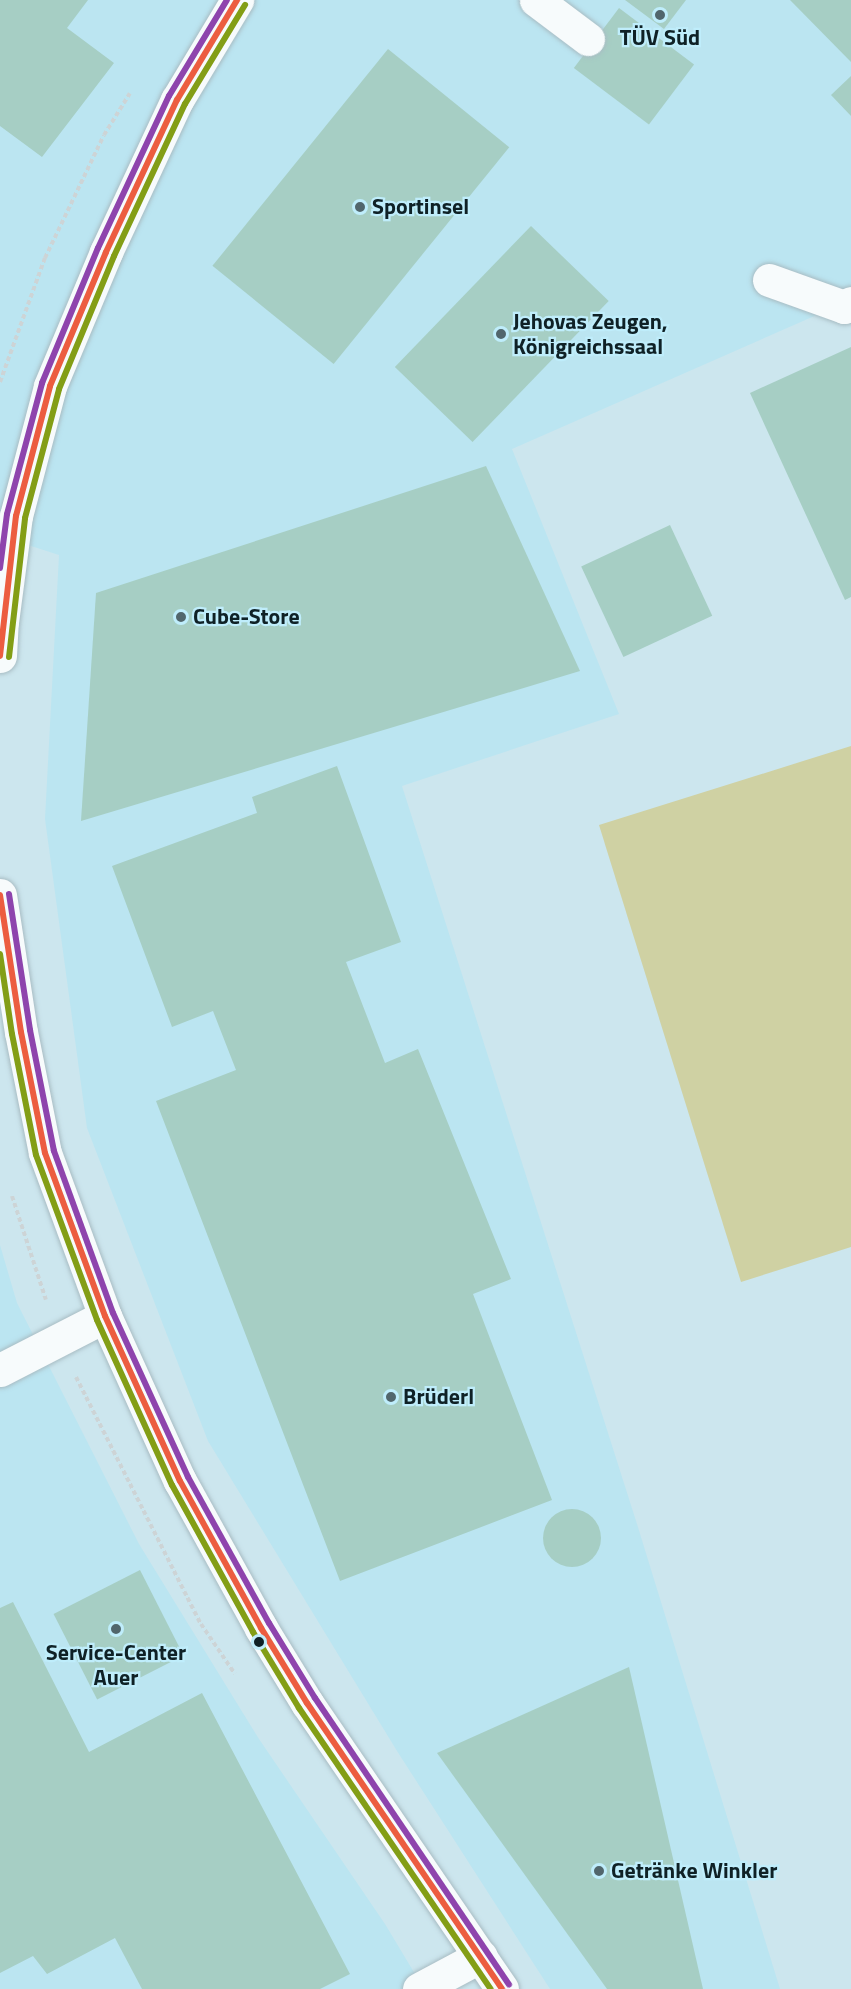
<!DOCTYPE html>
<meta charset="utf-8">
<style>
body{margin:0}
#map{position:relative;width:851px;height:1989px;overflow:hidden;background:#cce6ee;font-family:"Titillium Web",sans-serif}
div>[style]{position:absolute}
.built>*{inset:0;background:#bbe5f1}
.green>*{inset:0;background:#cfd1a3}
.building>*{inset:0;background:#a6cec4;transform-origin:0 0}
.round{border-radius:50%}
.path>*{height:4px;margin-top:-2px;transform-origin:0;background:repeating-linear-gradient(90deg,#cdd4d6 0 4.5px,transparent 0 7.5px)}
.roads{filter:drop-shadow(0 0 2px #a8bcc3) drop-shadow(0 0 2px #a8bcc3)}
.minor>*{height:33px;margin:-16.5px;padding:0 16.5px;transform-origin:16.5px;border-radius:16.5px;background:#f7fbfc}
.bus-1>*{height:6px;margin:-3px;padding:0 3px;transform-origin:3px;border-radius:3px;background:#ec5d40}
.bus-2>*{height:6px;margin:-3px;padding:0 3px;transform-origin:3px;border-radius:3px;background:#839e16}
.bus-3>*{height:6px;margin:-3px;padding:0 3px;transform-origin:3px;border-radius:3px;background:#8e44ad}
.dots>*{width:16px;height:16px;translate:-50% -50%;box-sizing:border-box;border:3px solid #bfedfb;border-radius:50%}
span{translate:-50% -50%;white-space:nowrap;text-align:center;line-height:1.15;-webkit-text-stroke:4.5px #bfedfb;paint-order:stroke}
.poi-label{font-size:22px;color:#0f2126;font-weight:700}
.left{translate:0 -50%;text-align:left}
</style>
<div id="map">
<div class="built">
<i style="clip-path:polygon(0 0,851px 0,851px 300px,512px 449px,619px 714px,402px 786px,637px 1524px,780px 1989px,550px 1989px,397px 1751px,208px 1441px,87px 1128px,45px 819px,59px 555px,0 536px)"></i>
<i style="clip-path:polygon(0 1245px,17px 1303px,139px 1544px,259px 1739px,385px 1924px,424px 1989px,0 1989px)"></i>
</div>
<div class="green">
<i style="clip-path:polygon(851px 746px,851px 1247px,741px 1282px,599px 825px)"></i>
</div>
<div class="building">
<i style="clip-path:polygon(0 0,88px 0,67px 28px,114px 63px,42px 157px,0 126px)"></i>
<i style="clip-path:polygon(625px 0,686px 0,664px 29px)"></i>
<i style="clip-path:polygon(790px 0,851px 0,851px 62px)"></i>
<i style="left:619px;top:8px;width:94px;height:75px;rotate:37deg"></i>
<i style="left:388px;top:49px;width:156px;height:279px;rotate:39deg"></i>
<i style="clip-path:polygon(851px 76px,851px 116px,831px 95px)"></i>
<i style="left:531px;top:226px;width:108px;height:196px;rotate:44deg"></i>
<i style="clip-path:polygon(851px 347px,851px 597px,845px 600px,750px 393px)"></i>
<i style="clip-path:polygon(486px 466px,580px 671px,81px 821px,96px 593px)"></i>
<i style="left:670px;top:525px;width:100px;height:98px;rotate:65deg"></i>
<i style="clip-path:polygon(337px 766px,401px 942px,346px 962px,385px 1063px,418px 1049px,511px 1279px,473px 1294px,552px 1500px,340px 1581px,156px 1101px,236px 1070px,213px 1011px,172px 1027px,112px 866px,257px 813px,252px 797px)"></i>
<i class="round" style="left:543px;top:1509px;width:58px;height:58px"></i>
<i style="left:140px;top:1570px;width:96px;height:97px;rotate:63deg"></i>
<i style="clip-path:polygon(13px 1602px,89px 1752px,202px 1693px,350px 1974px,320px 1989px,142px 1989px,115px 1938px,47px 1974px,33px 1956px,0 1973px,0 1608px)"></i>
<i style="clip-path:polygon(629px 1667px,703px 1989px,607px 1989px,437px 1753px)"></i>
</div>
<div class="path">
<i style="left:0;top:382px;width:132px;rotate:-70.1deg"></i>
<i style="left:45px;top:258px;width:136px;rotate:-64.4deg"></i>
<i style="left:104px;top:135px;width:49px;rotate:-58.2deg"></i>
<i style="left:12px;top:1196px;width:109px;rotate:71.9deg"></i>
<i style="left:76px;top:1377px;width:277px;rotate:63.2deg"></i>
<i style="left:201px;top:1624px;width:60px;rotate:55.8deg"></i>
</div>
<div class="roads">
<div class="minor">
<i style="left:536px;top:0;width:65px;rotate:36.9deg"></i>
<i style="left:769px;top:280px;width:80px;rotate:19.8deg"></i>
<i style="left:844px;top:307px;width:8px;rotate:-30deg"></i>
<i style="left:0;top:656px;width:34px;rotate:-87deg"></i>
<i style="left:2px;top:622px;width:107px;rotate:-82.5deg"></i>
<i style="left:16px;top:516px;width:134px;rotate:-75.3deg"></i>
<i style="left:50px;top:386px;width:145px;rotate:-67.3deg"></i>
<i style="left:106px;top:252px;width:168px;rotate:-65deg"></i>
<i style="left:177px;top:100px;width:117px;rotate:-59deg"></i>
<i style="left:0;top:895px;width:139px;rotate:81.3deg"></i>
<i style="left:21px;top:1032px;width:123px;rotate:78.8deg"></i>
<i style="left:45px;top:1153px;width:174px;rotate:69.8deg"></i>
<i style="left:105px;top:1316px;width:181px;rotate:65.6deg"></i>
<i style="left:180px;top:1481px;width:168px;rotate:61.1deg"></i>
<i style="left:261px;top:1628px;width:88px;rotate:58.5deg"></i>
<i style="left:307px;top:1703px;width:346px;rotate:55.7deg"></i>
<i style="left:0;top:1370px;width:118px;rotate:-27.2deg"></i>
<i style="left:419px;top:1989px;width:70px;rotate:-28deg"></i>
</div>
</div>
<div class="bus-1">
<i style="left:0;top:656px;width:141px;rotate:-83.5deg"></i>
<i style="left:16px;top:516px;width:134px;rotate:-75.3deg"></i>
<i style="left:50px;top:386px;width:145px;rotate:-67.3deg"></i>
<i style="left:106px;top:252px;width:168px;rotate:-65deg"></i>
<i style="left:177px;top:100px;width:117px;rotate:-59deg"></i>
<i style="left:0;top:895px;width:139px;rotate:81.3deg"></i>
<i style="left:21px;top:1032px;width:123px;rotate:78.8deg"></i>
<i style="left:45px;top:1153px;width:174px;rotate:69.8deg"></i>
<i style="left:105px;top:1316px;width:181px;rotate:65.6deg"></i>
<i style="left:180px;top:1481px;width:168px;rotate:61.1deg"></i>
<i style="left:261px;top:1628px;width:88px;rotate:58.5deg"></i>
<i style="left:307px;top:1703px;width:346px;rotate:55.7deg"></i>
</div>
<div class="bus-2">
<i style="left:9px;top:657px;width:140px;rotate:-83.4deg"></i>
<i style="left:25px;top:518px;width:133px;rotate:-75.2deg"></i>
<i style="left:59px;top:389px;width:144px;rotate:-67.5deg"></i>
<i style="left:114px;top:256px;width:168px;rotate:-65deg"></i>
<i style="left:185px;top:104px;width:116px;rotate:-58.8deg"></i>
<i style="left:0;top:954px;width:81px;rotate:81.5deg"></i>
<i style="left:12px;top:1034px;width:123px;rotate:78.8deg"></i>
<i style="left:36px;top:1155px;width:176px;rotate:69.7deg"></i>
<i style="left:97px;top:1320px;width:181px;rotate:65.6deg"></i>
<i style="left:172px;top:1485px;width:168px;rotate:61.1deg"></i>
<i style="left:253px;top:1632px;width:89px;rotate:58.8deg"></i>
<i style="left:299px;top:1708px;width:340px;rotate:55.7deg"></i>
</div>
<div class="bus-3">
<i style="left:0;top:568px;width:54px;rotate:-82.6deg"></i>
<i style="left:7px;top:514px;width:136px;rotate:-75deg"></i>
<i style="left:42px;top:383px;width:146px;rotate:-67.5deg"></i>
<i style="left:98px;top:248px;width:168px;rotate:-65deg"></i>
<i style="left:169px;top:96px;width:112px;rotate:-58.9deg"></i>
<i style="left:9px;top:894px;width:138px;rotate:81.2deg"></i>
<i style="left:30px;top:1030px;width:123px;rotate:78.8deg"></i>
<i style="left:54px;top:1151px;width:172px;rotate:70deg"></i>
<i style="left:113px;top:1313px;width:180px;rotate:65.4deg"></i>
<i style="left:188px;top:1477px;width:167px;rotate:61deg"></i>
<i style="left:269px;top:1623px;width:88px;rotate:58.5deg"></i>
<i style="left:315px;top:1698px;width:346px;rotate:55.9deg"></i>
</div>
<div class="dots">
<i style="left:660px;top:15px;background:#51666c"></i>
<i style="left:360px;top:207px;background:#51666c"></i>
<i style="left:501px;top:334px;background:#51666c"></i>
<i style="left:181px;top:617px;background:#51666c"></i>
<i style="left:391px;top:1397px;background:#51666c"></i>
<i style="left:116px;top:1629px;background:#51666c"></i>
<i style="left:259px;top:1642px;background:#0f2126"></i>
<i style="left:599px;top:1871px;background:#51666c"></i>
</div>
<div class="poi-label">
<span style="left:660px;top:38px">TÜV Süd</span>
<span class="left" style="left:372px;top:207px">Sportinsel</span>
<span class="left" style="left:513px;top:334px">Jehovas Zeugen,<br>Königreichssaal</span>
<span class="left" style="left:193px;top:617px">Cube-Store</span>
<span class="left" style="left:403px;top:1397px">Brüderl</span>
<span style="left:116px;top:1665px">Service-Center<br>Auer</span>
<span class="left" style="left:611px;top:1871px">Getränke Winkler</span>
</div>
</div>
